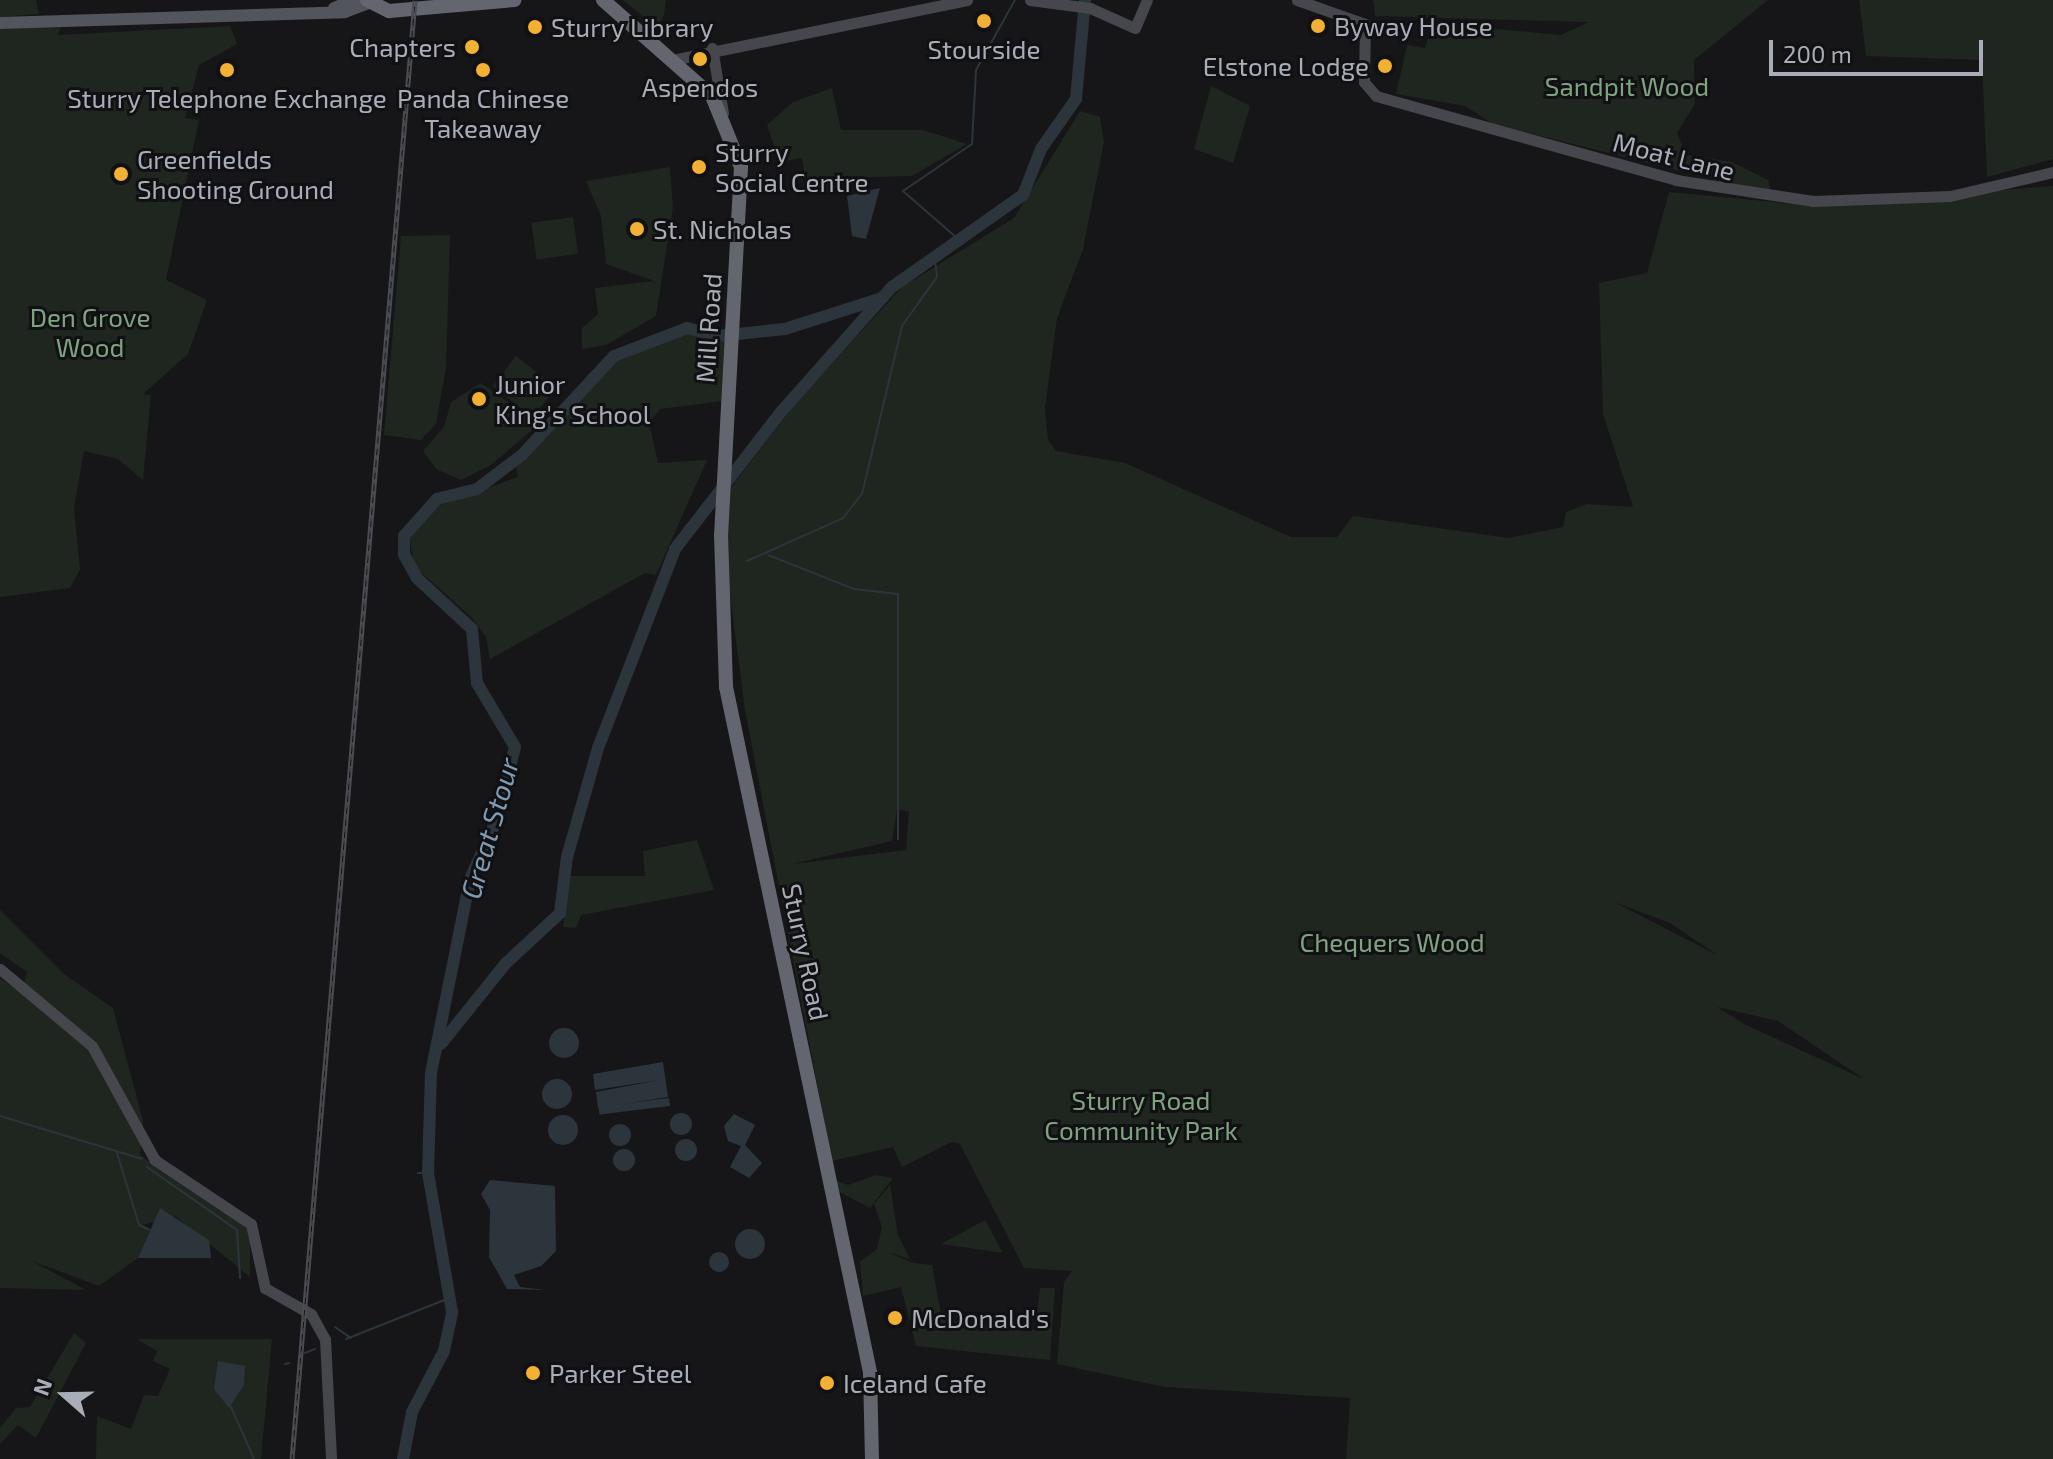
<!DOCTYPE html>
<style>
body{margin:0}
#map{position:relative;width:2053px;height:1459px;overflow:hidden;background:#161618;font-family:"Exo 2",sans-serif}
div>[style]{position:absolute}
.green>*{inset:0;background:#1e261f;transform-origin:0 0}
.water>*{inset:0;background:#2c353c;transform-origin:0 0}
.round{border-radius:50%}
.stream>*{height:2px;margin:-1px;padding:0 1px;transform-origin:1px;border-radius:1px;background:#2c353c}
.river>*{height:12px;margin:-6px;padding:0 6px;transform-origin:6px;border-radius:6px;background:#2c353c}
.secondary>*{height:11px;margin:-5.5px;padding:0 5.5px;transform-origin:5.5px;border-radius:5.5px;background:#45474d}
.primary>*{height:12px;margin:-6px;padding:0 6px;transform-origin:6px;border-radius:6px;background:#53555c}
.highway>*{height:14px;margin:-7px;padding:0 7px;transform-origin:7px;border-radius:7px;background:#63666e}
.rail>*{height:5px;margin-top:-2.5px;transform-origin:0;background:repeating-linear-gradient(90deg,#111113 0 6px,#4a4c52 0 12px);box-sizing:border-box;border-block:2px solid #4a4c52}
.dots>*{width:22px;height:22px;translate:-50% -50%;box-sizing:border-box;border:4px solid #111113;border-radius:50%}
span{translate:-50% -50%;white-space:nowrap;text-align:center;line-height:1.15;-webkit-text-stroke:6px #111113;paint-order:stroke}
.poi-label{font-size:26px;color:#a8adb8}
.left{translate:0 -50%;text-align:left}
.right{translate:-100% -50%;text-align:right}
.park-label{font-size:26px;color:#7fa381}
.street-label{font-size:26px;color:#a8adb8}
.water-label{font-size:28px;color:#7f9bb3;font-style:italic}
.north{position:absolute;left:24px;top:1355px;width:80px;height:80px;-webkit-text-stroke:6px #111113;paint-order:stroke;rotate:290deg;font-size:22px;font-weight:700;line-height:32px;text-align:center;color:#a8adb8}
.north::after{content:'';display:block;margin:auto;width:28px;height:36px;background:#a8adb8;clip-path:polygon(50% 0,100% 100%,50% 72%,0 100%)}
.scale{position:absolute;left:1769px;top:40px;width:214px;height:36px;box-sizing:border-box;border:4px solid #a8adb8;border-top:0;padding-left:10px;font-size:24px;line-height:28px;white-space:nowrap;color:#a8adb8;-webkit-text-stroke:6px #111113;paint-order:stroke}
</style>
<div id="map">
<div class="green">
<i style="clip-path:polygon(0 0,36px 0,39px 14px,0 17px)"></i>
<i style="clip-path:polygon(623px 0,666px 0,664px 15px,657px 28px)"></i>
<i style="clip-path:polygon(1373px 0,1768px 0,1694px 60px,1695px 104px,1677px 133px,1686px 155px,1732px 162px,1768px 180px,1772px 194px,1493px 124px,1465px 106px,1396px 94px,1407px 45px,1425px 48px,1433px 23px,1561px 35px,1589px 22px,1375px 16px)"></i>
<i style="clip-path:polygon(1859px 0,2053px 0,2053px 159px,1987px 177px,1982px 60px,1866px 56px)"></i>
<i style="clip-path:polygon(0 25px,61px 28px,57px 35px,230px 26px,237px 44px,199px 65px,185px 118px,199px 120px,166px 280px,207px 300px,188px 354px,143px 394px,151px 395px,143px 480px,118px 459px,84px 451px,74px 508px,80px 569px,70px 588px,0 597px)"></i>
<i style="clip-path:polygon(1211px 86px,1250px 106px,1233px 163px,1194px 149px)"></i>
<i style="clip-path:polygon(832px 88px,841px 130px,923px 130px,967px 144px,912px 176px,831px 178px,832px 194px,808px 193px,802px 158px,780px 162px,767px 125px,793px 102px)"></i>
<i style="clip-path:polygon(evenodd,1080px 111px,1100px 117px,1104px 142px,1083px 249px,1057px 318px,1045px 408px,1048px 440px,1056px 451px,1125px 463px,1291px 537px,1337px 537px,1353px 516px,1509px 538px,1563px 527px,1566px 512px,1587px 504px,1633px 507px,1603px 414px,1599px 283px,1647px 273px,1669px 192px,1807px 205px,2053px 186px,2053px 1459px,1346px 1459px,1350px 1398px,1165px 1387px,1057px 1364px,1064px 1282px,1072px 1271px,1024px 1268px,960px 1144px,951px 1142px,902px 1167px,893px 1147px,832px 1161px,745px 710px,729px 587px,727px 493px,793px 406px,902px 287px,1014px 218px,1080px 111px,897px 809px,909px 812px,906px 850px,792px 864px,892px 841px,897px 809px,1080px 111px,1614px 902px,1670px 923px,1716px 954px,1715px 954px,1614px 902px,1080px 111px,1717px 1007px,1778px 1021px,1864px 1079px,1746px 1025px,1717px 1007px)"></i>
<i style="clip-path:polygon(670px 167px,673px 207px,656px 316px,606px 345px,582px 349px,582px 328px,598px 314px,595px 288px,654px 281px,606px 264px,601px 216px,586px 181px)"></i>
<i style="left:573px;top:217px;width:37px;height:42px;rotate:82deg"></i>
<i style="clip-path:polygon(450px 235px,446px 368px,436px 424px,421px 440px,384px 435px,401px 236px)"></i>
<i style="clip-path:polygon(688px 332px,725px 340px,723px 401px,660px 409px,649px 423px,658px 463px,707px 460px,656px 575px,645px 573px,490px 659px,486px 637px,471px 617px,414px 566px,409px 533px,424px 511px,518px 477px,516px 467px,614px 359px)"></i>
<i style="left:516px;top:356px;width:51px;height:38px;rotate:38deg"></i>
<i style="clip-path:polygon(481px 383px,539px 424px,491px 465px,461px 480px,436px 469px,423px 451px,444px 427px,451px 402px)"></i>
<i style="clip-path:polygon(697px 840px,714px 890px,581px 915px,576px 928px,563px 927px,570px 876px,645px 876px,643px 851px)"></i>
<i style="clip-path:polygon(0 910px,64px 974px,113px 1008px,143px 1121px,140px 1155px,250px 1230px,250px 1277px,175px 1216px,143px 1225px,150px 1230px,138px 1258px,99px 1286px,32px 1261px,86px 1290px,0 1288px,0 978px,21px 993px,27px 972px,0 953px)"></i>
<i style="clip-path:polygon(876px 1175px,893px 1178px,870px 1208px,838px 1191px,835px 1180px,848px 1185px)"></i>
<i style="clip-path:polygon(890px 1185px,898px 1235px,910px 1259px,887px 1252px,913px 1263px,932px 1265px,942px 1320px,1035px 1330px,1040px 1288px,1055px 1288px,1050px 1360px,916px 1346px,901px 1287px,863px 1296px,860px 1262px,877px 1249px,882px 1227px,874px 1204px)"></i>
<i style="clip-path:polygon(985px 1220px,1003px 1253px,941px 1244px)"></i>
<i style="clip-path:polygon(74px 1333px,86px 1343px,36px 1438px,18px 1425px,0 1444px,0 1428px,16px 1408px,30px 1407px)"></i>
<i style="clip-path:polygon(137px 1339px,272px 1339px,261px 1459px,96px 1459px,97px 1416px,131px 1429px,144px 1395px,158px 1396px,170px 1369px,153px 1361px,157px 1351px)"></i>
</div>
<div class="water">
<i style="clip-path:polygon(880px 188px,866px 239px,852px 236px,847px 196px)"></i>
<i class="round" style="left:549px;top:1028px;width:30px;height:30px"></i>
<i style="clip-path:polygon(663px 1062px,668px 1097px,598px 1108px,596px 1092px,659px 1080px,595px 1090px,593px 1074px)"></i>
<i class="round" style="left:542px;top:1079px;width:30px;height:30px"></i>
<i style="left:669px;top:1098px;width:8px;height:71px;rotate:83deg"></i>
<i class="round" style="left:670px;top:1113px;width:22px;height:22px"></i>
<i style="clip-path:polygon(734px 1114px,755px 1125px,745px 1145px,762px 1163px,749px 1178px,730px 1167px,741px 1146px,728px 1141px,724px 1126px)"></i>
<i class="round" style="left:548px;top:1115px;width:30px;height:30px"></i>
<i class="round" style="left:609px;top:1124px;width:22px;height:22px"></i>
<i class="round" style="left:675px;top:1139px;width:22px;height:22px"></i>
<i class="round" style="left:613px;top:1149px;width:22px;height:22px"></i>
<i style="clip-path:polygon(490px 1180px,555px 1186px,556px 1251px,541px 1266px,514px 1275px,520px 1287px,545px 1290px,507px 1289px,489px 1257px,490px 1210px,481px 1194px)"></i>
<i style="clip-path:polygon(160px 1208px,209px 1240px,211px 1258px,138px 1258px)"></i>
<i class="round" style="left:735px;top:1229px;width:30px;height:30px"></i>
<i class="round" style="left:709px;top:1252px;width:20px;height:20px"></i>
<i style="clip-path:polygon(218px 1361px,245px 1366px,244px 1385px,229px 1408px,214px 1389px)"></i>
</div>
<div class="stream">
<i style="left:957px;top:238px;width:72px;rotate:-139deg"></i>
<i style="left:903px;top:191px;width:83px;rotate:-34.3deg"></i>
<i style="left:972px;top:144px;width:74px;rotate:-86.9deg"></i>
<i style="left:976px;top:70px;width:80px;rotate:-60.9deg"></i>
<i style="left:768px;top:555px;width:92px;rotate:21.6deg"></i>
<i style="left:854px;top:589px;width:44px;rotate:6.5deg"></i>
<i style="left:898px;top:594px;width:245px;rotate:90deg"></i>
<i style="left:747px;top:561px;width:105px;rotate:-24.1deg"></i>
<i style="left:843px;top:518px;width:31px;rotate:-52deg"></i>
<i style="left:862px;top:494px;width:173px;rotate:-76.6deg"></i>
<i style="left:902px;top:326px;width:60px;rotate:-54.5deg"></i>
<i style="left:937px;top:277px;width:24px;rotate:-97deg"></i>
<i style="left:0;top:1116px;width:148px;rotate:16.8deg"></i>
<i style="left:117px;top:1153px;width:75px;rotate:73deg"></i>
<i style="left:139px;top:1225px;width:12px;rotate:24deg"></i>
<i style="left:147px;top:1167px;width:110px;rotate:35deg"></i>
<i style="left:237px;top:1230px;width:48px;rotate:86.4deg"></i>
<i style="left:418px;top:1173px;width:10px"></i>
<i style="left:335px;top:1327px;width:19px;rotate:35deg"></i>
<i style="left:346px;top:1339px;width:114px;rotate:-21.6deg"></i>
<i style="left:305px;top:1353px;width:11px;rotate:-22deg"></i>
<i style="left:285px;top:1364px;width:4px;rotate:-14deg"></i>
<i style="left:231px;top:1407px;width:57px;rotate:66.1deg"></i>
</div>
<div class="river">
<i style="left:441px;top:1044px;width:102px;rotate:-51.3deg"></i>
<i style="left:505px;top:964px;width:75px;rotate:-42.8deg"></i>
<i style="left:560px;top:913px;width:56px;rotate:-82.9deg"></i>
<i style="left:567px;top:857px;width:113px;rotate:-74.1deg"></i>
<i style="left:598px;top:748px;width:213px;rotate:-68.8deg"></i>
<i style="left:675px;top:549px;width:172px;rotate:-52.3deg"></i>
<i style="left:780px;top:413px;width:169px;rotate:-48.4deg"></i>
<i style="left:892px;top:287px;width:160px;rotate:-35.1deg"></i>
<i style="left:1023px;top:195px;width:49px;rotate:-68.6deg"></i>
<i style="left:1041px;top:149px;width:61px;rotate:-55deg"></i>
<i style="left:1076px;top:99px;width:99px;rotate:-84.8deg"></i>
<i style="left:403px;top:1459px;width:48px;rotate:-79.2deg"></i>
<i style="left:412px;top:1412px;width:69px;rotate:-62.3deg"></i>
<i style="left:444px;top:1351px;width:40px;rotate:-78deg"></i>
<i style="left:452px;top:1312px;width:141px;rotate:-99.8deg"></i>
<i style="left:428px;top:1173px;width:100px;rotate:-88.3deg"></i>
<i style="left:431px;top:1073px;width:198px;rotate:-78.6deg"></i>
<i style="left:470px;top:879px;width:66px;rotate:-65.8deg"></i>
<i style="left:497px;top:819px;width:74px;rotate:-76deg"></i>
<i style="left:515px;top:747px;width:74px;rotate:-120.7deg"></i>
<i style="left:477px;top:683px;width:54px;rotate:-95.3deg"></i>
<i style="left:472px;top:629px;width:75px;rotate:-137.2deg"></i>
<i style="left:417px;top:578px;width:26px;rotate:-119deg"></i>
<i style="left:404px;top:555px;width:19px;rotate:-90deg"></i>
<i style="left:404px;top:536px;width:50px;rotate:-48.3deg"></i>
<i style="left:437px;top:499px;width:41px;rotate:-14deg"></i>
<i style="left:477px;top:489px;width:56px;rotate:-37.1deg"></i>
<i style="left:522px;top:455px;width:135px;rotate:-47.1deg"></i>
<i style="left:614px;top:356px;width:78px;rotate:-21deg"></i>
<i style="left:687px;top:328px;width:32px;rotate:14deg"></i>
<i style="left:718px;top:336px;width:67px;rotate:-6deg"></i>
<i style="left:785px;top:329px;width:102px;rotate:-17.7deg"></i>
</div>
<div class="secondary">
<i style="left:1030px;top:0;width:61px;rotate:7.6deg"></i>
<i style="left:1090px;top:8px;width:49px;rotate:24deg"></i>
<i style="left:1135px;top:28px;width:30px;rotate:-67deg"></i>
<i style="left:1297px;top:0;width:72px;rotate:19.4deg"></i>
<i style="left:1365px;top:24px;width:58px;rotate:91deg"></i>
<i style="left:1364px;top:82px;width:18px;rotate:49deg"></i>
<i style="left:1376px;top:96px;width:312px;rotate:15.6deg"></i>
<i style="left:1676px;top:180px;width:139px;rotate:8.7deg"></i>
<i style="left:1813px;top:201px;width:137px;rotate:-2.1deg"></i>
<i style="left:1950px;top:196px;width:106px;rotate:-13.1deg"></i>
<i style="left:712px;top:48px;width:66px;rotate:80.4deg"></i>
<i style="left:677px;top:59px;width:296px;rotate:-11.5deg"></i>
<i style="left:0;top:969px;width:120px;rotate:39.9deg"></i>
<i style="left:92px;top:1046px;width:130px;rotate:61.1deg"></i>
<i style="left:155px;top:1160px;width:115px;rotate:33.7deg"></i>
<i style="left:251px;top:1224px;width:66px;rotate:77.7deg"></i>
<i style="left:265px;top:1288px;width:53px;rotate:29.5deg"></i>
<i style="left:311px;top:1314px;width:29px;rotate:61deg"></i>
<i style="left:325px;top:1339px;width:120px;rotate:87.1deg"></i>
</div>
<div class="primary">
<i style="left:334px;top:8px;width:22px;rotate:-22deg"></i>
<i style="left:0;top:23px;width:345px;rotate:-1.8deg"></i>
<i style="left:345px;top:12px;width:34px;rotate:-21deg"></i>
</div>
<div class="highway">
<i style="left:367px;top:0;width:25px;rotate:27deg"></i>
<i style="left:389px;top:11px;width:126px;rotate:-5deg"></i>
<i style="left:603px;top:0;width:145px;rotate:41.4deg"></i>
<i style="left:712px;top:96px;width:77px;rotate:67.8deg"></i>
<i style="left:741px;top:167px;width:369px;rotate:93.1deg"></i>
<i style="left:721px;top:535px;width:152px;rotate:88.1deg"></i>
<i style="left:726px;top:687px;width:700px;rotate:78.13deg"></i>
<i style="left:870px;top:1372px;width:87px;rotate:88.7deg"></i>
</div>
<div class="rail">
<i style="left:292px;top:1459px;width:1464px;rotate:-85.18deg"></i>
</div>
<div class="dots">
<i style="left:984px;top:21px;background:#f2b134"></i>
<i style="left:1318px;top:26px;background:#f2b134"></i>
<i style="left:535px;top:27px;background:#f2b134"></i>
<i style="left:472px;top:47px;background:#f2b134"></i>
<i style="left:700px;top:59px;background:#f2b134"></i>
<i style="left:1385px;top:66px;background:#f2b134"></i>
<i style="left:227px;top:70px;background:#f2b134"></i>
<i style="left:483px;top:70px;background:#f2b134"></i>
<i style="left:699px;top:167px;background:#f2b134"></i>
<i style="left:121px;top:174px;background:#f2b134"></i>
<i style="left:637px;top:229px;background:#f2b134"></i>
<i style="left:479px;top:399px;background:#f2b134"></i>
<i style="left:895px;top:1318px;background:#f2b134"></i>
<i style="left:533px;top:1373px;background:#f2b134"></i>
<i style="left:827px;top:1383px;background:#f2b134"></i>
</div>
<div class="poi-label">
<span class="left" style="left:1334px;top:26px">Byway House</span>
<span class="left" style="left:551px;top:27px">Sturry Library</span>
<span class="right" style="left:456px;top:47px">Chapters</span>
<span style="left:984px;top:49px">Stourside</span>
<span class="right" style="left:1369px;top:66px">Elstone Lodge</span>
<span style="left:700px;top:87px">Aspendos</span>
<span style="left:227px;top:98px">Sturry Telephone Exchange</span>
<span style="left:483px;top:113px">Panda Chinese<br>Takeaway</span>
<span class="left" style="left:715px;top:167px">Sturry<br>Social Centre</span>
<span class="left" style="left:137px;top:174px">Greenfields<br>Shooting Ground</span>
<span class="left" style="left:653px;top:229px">St. Nicholas</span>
<span class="left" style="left:495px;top:399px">Junior<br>King's School</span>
<span class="left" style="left:911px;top:1318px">McDonald's</span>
<span class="left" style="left:549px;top:1373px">Parker Steel</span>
<span class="left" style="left:843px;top:1383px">Iceland Cafe</span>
</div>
<div class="park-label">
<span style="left:1627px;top:86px">Sandpit Wood</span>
<span style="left:90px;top:332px">Den Grove<br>Wood</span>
<span style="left:1392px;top:942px">Chequers Wood</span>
<span style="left:1141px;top:1115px">Sturry Road<br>Community Park</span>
</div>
<div class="street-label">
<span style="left:1674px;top:156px;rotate:14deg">Moat Lane</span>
<span style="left:708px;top:328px;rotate:-86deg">Mill Road</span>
<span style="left:806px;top:952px;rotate:78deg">Sturry Road</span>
</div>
<div class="water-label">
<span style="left:489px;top:828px;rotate:-74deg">Great Stour</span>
</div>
<div class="north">N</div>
<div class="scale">200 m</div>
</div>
